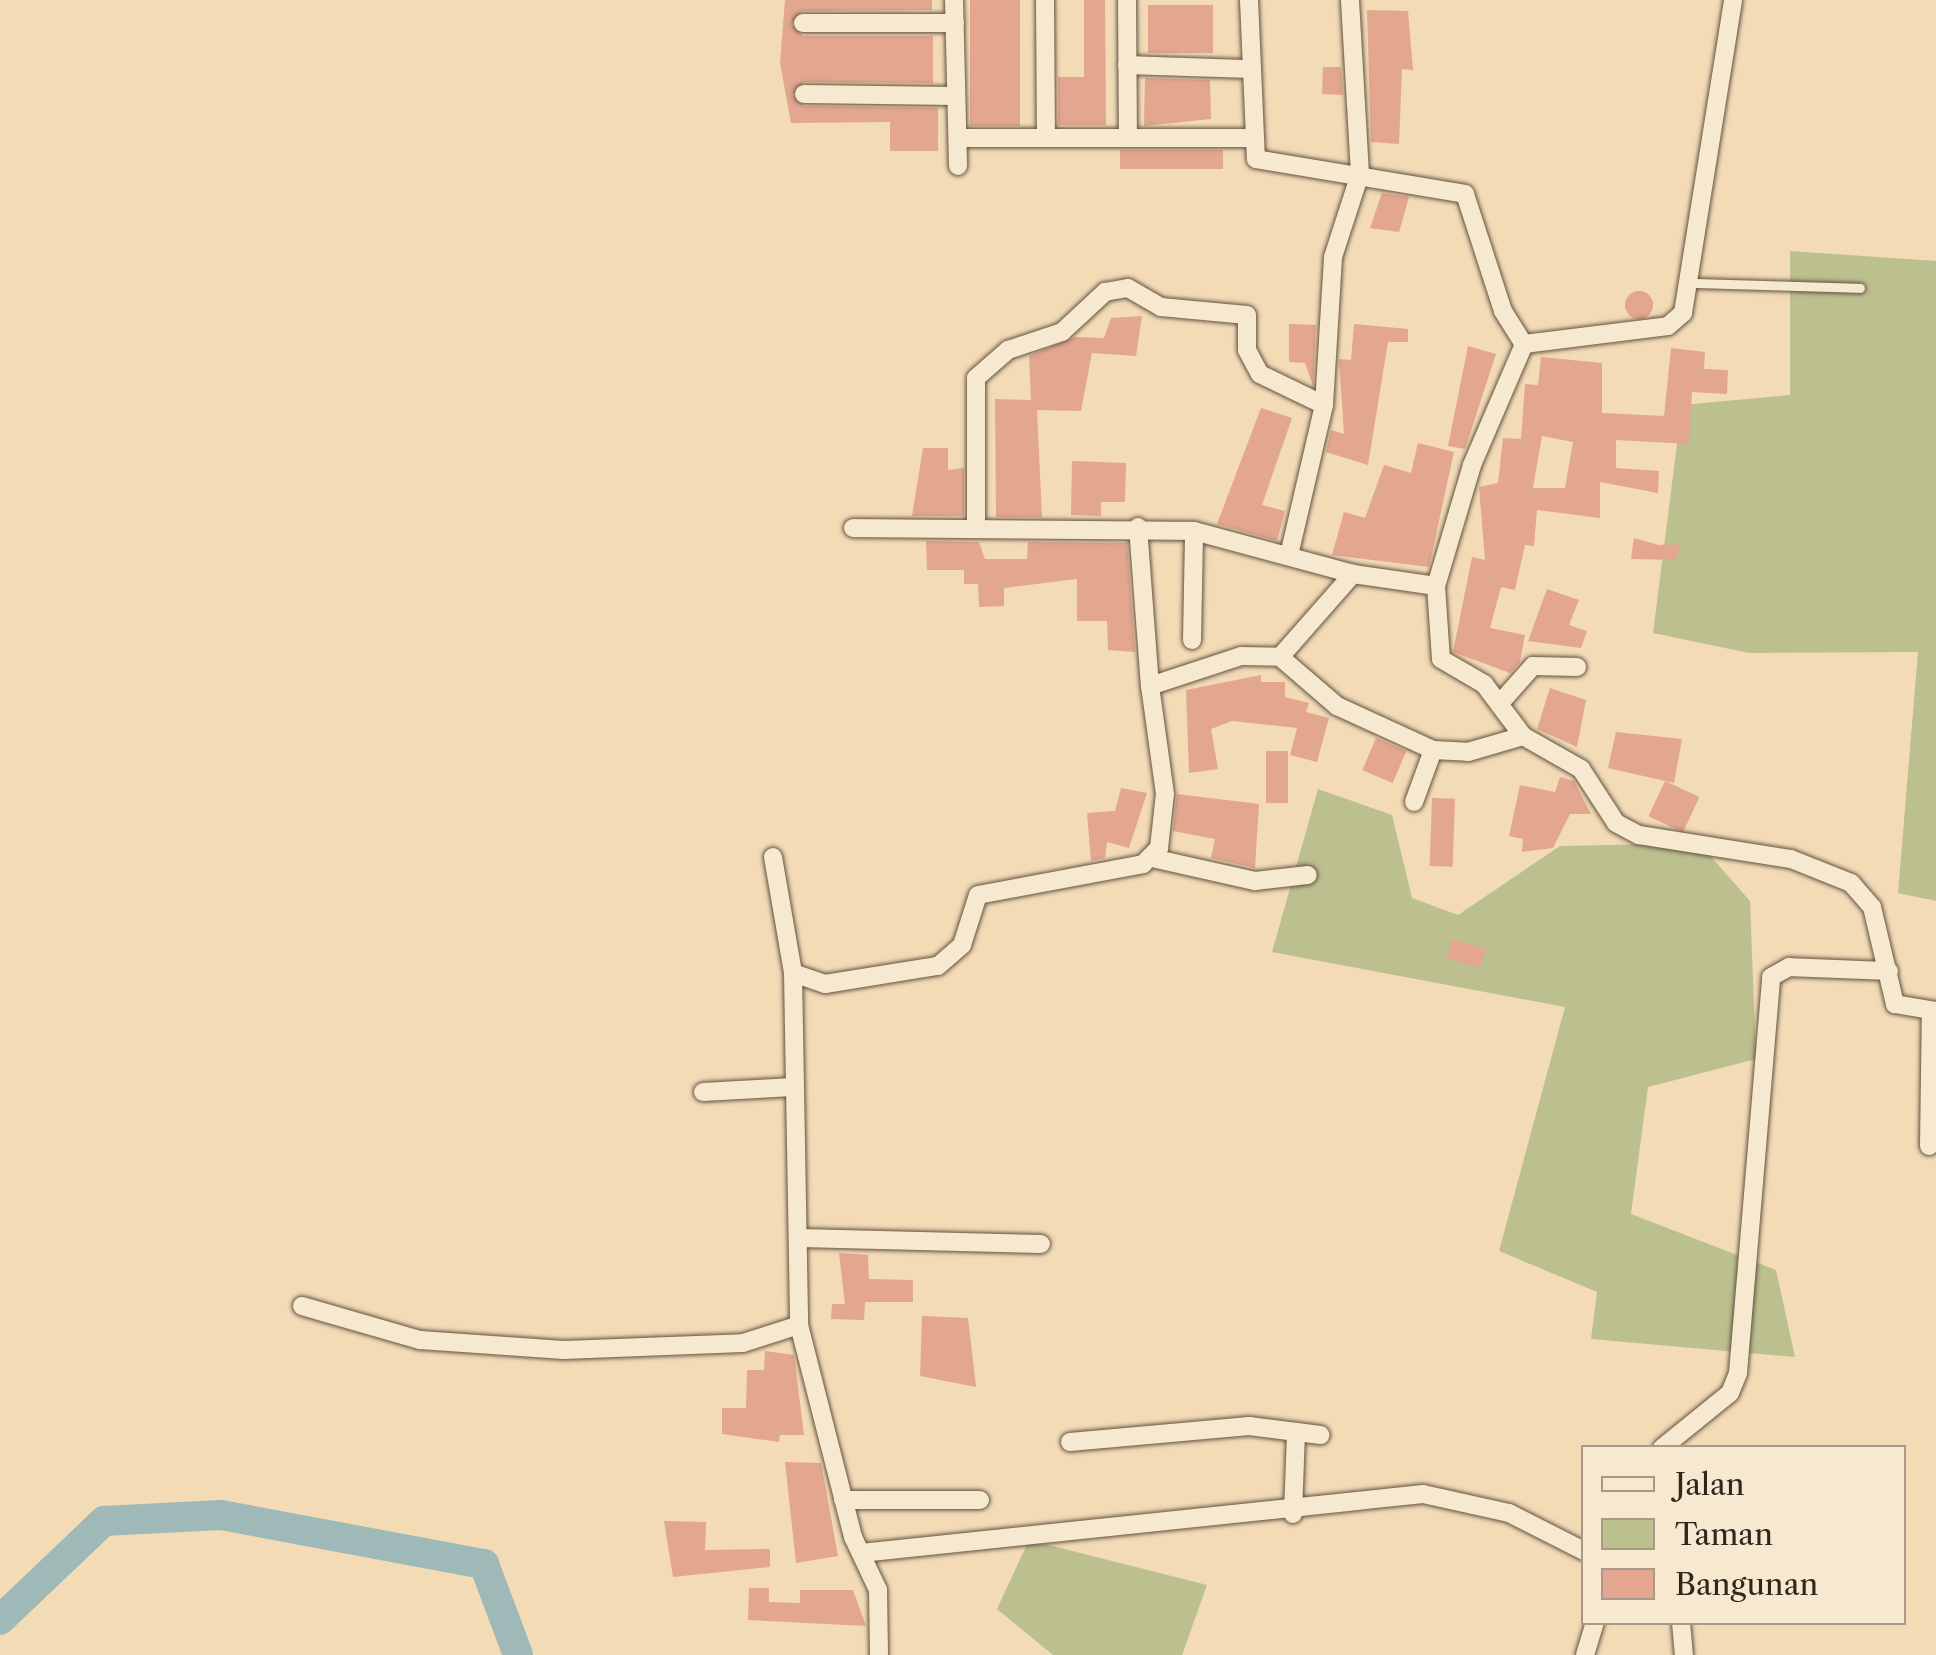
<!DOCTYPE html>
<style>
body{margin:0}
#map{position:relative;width:1936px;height:1655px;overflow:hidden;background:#f3dbb6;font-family:"Libre Caslon Text",serif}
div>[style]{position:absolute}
.green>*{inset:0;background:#bbc08e}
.river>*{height:30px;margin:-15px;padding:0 15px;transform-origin:15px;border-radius:15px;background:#9eb9b7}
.building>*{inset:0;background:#e3a68e;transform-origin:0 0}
.round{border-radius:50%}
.roads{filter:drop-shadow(0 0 2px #625242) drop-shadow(0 0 2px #625242)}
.lane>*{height:9px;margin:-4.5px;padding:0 4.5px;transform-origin:4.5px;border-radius:4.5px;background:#f7e8d0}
.street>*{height:18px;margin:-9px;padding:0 9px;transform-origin:9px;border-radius:9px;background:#f7e8d0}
span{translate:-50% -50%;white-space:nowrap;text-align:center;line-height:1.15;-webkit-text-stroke:9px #f7e8d0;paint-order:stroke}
.legend{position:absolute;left:1581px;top:1445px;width:325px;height:180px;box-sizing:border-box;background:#f7e8d0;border:2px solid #a89a88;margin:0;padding:12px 18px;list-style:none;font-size:30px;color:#32251c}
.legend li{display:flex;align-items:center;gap:20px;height:50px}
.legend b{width:50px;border:2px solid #a89a88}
</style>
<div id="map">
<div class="green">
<i style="clip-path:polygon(1790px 251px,1936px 261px,1936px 901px,1898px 893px,1918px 652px,1749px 653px,1653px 633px,1682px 405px,1790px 395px)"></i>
<i style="clip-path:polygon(1318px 789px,1392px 815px,1412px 898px,1458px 915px,1560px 846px,1699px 843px,1750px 901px,1756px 1059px,1648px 1087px,1631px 1214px,1776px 1270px,1795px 1357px,1591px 1339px,1597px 1292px,1499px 1251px,1565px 1007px,1272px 952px)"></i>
<i style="clip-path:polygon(1029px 1540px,1207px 1585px,1182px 1655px,1053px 1655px,997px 1609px)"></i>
</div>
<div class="river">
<i style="left:0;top:1620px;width:144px;rotate:-43.6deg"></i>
<i style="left:104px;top:1521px;width:117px;rotate:-2.9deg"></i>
<i style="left:221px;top:1515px;width:268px;rotate:10.6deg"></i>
<i style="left:484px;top:1564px;width:97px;rotate:69.5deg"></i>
</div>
<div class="building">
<i style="clip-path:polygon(785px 0,932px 0,932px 10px,802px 11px,791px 24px,803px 36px,933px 36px,933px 83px,804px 82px,792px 95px,804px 106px,938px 108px,938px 151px,890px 151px,890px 122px,791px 123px,780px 63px)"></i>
<i style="left:970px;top:0;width:50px;height:126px"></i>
<i style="clip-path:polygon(1084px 0,1105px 0,1106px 125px,1058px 125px,1058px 77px,1084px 77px)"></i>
<i style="left:1148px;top:5px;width:65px;height:48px"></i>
<i style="clip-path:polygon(1367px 10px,1408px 11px,1413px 70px,1402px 69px,1399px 144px,1371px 142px)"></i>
<i style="clip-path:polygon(1323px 67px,1341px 67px,1343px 95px,1322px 94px)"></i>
<i style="clip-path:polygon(1145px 78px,1210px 80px,1211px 119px,1144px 126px)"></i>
<i style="left:1120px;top:150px;width:103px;height:19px"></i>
<i style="clip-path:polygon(1382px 193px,1409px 197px,1399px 232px,1370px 228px)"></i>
<i class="round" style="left:1625px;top:291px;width:28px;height:28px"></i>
<i style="clip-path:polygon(1142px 316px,1136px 356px,1092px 353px,1081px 411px,1037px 410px,1042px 517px,996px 517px,995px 399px,1031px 400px,1029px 356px,1075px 337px,1104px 338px,1111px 318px)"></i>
<i style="clip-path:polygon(1289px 324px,1316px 325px,1313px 386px,1305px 363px,1289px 362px)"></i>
<i style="clip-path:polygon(1354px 324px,1408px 329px,1408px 342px,1388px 342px,1368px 465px,1326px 452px,1331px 430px,1344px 434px,1339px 359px,1351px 360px)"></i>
<i style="clip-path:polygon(1468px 346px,1496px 354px,1465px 449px,1448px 446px)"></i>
<i style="clip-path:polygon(evenodd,1671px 348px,1705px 352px,1704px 369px,1728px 370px,1727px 394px,1692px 392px,1689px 444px,1616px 440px,1616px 468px,1659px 471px,1658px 493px,1600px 482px,1600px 518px,1537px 510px,1534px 546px,1525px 545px,1515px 590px,1501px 587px,1490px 628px,1525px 635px,1520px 662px,1510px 673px,1453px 652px,1472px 557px,1485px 560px,1479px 487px,1498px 483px,1503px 438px,1521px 439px,1525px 384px,1538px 385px,1541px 357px,1602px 363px,1602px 413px,1664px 416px,1671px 348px,1542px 436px,1573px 442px,1565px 488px,1533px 488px,1542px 436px)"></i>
<i style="clip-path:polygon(1261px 408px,1292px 418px,1262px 505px,1285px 511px,1277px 541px,1217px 524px)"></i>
<i style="clip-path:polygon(1418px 443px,1454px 452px,1429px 567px,1332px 555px,1344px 512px,1365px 518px,1384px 465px,1411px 473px)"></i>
<i style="clip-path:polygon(923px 448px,948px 448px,948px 470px,964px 468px,964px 516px,912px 516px)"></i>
<i style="clip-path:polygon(1072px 461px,1126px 463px,1125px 502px,1101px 502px,1101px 516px,1071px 515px)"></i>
<i style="clip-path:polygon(1634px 538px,1659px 545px,1681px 544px,1676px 560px,1631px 559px)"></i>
<i style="clip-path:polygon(926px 541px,979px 542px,985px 559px,1027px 559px,1028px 542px,1127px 543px,1135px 652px,1108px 650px,1107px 621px,1077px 621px,1077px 579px,1004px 588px,1004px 606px,979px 607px,978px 584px,964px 584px,964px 570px,927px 570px)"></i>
<i style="clip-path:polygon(1547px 589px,1579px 600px,1569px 625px,1587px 631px,1581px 648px,1528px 641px)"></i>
<i style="clip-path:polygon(1261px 675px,1261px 682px,1285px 682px,1285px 697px,1309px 703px,1306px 712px,1329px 718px,1317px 762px,1290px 755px,1297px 728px,1232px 721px,1211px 729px,1218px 769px,1189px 773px,1186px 690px)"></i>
<i style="clip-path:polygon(1550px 688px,1586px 700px,1577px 747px,1537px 729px)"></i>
<i style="clip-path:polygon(1616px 732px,1682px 739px,1674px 783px,1608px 768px)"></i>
<i style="left:1376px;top:738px;width:33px;height:35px;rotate:23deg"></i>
<i style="left:1266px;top:751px;width:22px;height:52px"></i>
<i style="clip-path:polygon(1560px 777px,1574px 781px,1591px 814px,1570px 814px,1553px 848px,1522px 852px,1523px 839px,1509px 836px,1520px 785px,1555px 792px)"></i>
<i style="left:1665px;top:781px;width:38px;height:39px;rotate:25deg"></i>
<i style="clip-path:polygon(1121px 788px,1147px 793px,1129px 848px,1107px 842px,1105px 858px,1091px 861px,1087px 813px,1115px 811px)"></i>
<i style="clip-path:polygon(1177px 794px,1259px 804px,1255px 868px,1211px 858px,1215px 839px,1173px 831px)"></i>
<i style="left:1432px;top:798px;width:23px;height:68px;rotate:2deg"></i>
<i style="left:1452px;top:939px;width:35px;height:20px;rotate:16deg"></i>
<i style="clip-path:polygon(839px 1253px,868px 1255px,869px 1279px,913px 1280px,913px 1302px,865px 1302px,864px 1320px,831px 1319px,832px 1304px,845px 1304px)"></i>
<i style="clip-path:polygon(922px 1316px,968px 1318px,976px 1387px,920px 1376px)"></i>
<i style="clip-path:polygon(765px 1351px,794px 1355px,804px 1435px,780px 1435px,779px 1442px,722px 1434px,722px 1408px,746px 1408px,747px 1370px,764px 1370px)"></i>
<i style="clip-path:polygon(785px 1462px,821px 1463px,838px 1556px,796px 1563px)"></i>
<i style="clip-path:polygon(664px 1521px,706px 1522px,705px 1550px,770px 1549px,770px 1567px,673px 1577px)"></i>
<i style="clip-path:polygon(749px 1588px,769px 1588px,769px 1602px,800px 1603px,800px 1590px,853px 1590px,866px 1626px,748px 1620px)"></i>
</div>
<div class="roads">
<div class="lane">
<i style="left:1692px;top:283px;width:168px;rotate:1.7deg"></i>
</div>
<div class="street">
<i style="left:954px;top:0;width:166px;rotate:88.6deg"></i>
<i style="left:1045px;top:0;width:135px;rotate:89.6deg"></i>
<i style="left:1127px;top:0;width:136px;rotate:89.6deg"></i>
<i style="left:1249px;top:0;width:159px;rotate:87.5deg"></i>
<i style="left:1256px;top:159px;width:212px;rotate:9.5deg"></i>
<i style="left:1465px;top:194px;width:123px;rotate:72deg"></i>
<i style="left:1503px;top:311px;width:39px;rotate:58deg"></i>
<i style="left:803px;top:23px;width:152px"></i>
<i style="left:1127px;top:65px;width:123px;rotate:1.9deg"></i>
<i style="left:804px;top:94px;width:151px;rotate:0.8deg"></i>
<i style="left:958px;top:138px;width:295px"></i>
<i style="left:976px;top:527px;width:149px;rotate:-90deg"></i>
<i style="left:976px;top:378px;width:43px;rotate:-41.2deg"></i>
<i style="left:1008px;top:350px;width:57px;rotate:-18.4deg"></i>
<i style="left:1062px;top:332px;width:59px;rotate:-42.9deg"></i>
<i style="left:1105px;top:292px;width:23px;rotate:-10deg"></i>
<i style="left:1128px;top:288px;width:38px;rotate:30deg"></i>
<i style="left:1161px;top:307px;width:86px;rotate:5.3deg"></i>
<i style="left:1247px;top:315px;width:35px;rotate:90deg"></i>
<i style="left:1247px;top:350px;width:27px;rotate:62deg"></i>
<i style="left:1260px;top:374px;width:71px;rotate:25.8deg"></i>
<i style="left:1138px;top:527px;width:159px;rotate:85.7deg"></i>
<i style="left:853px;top:528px;width:341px;rotate:0.5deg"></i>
<i style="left:1194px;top:531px;width:165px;rotate:15.1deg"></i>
<i style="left:1290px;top:551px;width:150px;rotate:-76.9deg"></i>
<i style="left:1324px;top:405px;width:148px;rotate:-86.5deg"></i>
<i style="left:1333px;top:257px;width:87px;rotate:-72deg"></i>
<i style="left:1360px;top:174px;width:174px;rotate:-93.3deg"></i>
<i style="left:1436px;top:586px;width:73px;rotate:86.1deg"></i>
<i style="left:1441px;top:659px;width:50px;rotate:30.2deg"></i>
<i style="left:1484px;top:684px;width:65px;rotate:53.1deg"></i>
<i style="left:1523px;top:736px;width:67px;rotate:29.6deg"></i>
<i style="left:1581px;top:769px;width:64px;rotate:57.1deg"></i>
<i style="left:1616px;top:823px;width:26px;rotate:28deg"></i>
<i style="left:1639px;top:835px;width:154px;rotate:9deg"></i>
<i style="left:1791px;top:859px;width:65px;rotate:21.8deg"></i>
<i style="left:1851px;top:883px;width:32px;rotate:49deg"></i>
<i style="left:1872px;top:907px;width:100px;rotate:76.7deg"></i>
<i style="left:1895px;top:1004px;width:42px;rotate:9.7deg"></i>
<i style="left:1192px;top:640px;width:109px;rotate:-88.9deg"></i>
<i style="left:1280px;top:657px;width:75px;rotate:40.7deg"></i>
<i style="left:1337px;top:706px;width:106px;rotate:24.6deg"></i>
<i style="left:1433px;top:750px;width:35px;rotate:3deg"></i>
<i style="left:1468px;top:752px;width:57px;rotate:-16.2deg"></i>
<i style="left:1501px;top:702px;width:48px;rotate:-48.4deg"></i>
<i style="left:1533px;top:666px;width:44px;rotate:1.3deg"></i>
<i style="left:1414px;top:802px;width:55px;rotate:-69.9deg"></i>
<i style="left:773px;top:857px;width:118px;rotate:80.2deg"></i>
<i style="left:793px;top:973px;width:352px;rotate:89deg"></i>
<i style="left:799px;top:1325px;width:219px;rotate:75.7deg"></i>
<i style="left:853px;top:1537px;width:59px;rotate:64.7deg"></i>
<i style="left:878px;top:1590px;width:65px;rotate:89.1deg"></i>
<i style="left:1152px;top:858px;width:106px;rotate:12.6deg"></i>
<i style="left:1255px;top:881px;width:53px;rotate:-6.5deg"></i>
<i style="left:793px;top:973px;width:34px;rotate:19deg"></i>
<i style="left:825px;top:984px;width:114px;rotate:-9.1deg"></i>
<i style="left:938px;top:966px;width:32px;rotate:-41deg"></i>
<i style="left:962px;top:945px;width:52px;rotate:-72.3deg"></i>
<i style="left:978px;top:895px;width:168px;rotate:-10.6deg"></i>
<i style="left:1143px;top:864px;width:23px;rotate:-45deg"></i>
<i style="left:1159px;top:848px;width:54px;rotate:-83.7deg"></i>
<i style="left:1165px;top:794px;width:109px;rotate:-97.9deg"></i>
<i style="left:1150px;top:686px;width:96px;rotate:-18.2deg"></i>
<i style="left:1241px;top:656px;width:39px;rotate:1deg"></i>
<i style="left:1280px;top:657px;width:111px;rotate:-48.7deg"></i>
<i style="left:1353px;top:574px;width:84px;rotate:8.2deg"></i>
<i style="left:1436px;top:586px;width:126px;rotate:-73.4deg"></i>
<i style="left:1472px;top:465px;width:132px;rotate:-66.7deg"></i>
<i style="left:1524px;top:344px;width:145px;rotate:-7.1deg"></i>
<i style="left:1668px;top:326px;width:20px;rotate:-41deg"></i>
<i style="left:1683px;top:313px;width:317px;rotate:-80.9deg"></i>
<i style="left:703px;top:1092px;width:90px;rotate:-3.2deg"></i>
<i style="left:1929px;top:1146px;width:135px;rotate:-89.2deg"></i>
<i style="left:799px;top:1238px;width:242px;rotate:1.4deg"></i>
<i style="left:302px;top:1306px;width:123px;rotate:16.1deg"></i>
<i style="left:420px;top:1340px;width:144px;rotate:4deg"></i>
<i style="left:564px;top:1350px;width:179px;rotate:-2.2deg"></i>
<i style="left:743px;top:1343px;width:59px;rotate:-17.8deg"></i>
<i style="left:1070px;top:1442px;width:180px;rotate:-5.1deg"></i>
<i style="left:1249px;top:1426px;width:72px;rotate:7.2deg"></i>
<i style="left:1662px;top:1448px;width:87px;rotate:-39deg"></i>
<i style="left:1730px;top:1393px;width:22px;rotate:-68deg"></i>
<i style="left:1738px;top:1373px;width:397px;rotate:-85.2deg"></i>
<i style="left:1771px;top:977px;width:21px;rotate:-29deg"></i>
<i style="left:1789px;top:967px;width:100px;rotate:2.3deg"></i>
<i style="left:843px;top:1500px;width:137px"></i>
<i style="left:1293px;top:1514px;width:82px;rotate:-87.9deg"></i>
<i style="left:861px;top:1553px;width:565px;rotate:-5.99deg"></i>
<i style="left:1423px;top:1494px;width:88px;rotate:12.5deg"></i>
<i style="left:1509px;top:1513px;width:84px;rotate:26.9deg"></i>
<i style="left:1681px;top:1622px;width:33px;rotate:85deg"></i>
<i style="left:1585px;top:1655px;width:34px;rotate:-73deg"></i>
</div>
</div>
<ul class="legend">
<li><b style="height:12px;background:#f7e8d0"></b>Jalan</li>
<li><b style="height:28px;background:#bbc08e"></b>Taman</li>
<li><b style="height:28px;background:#e3a68e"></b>Bangunan</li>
</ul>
</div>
